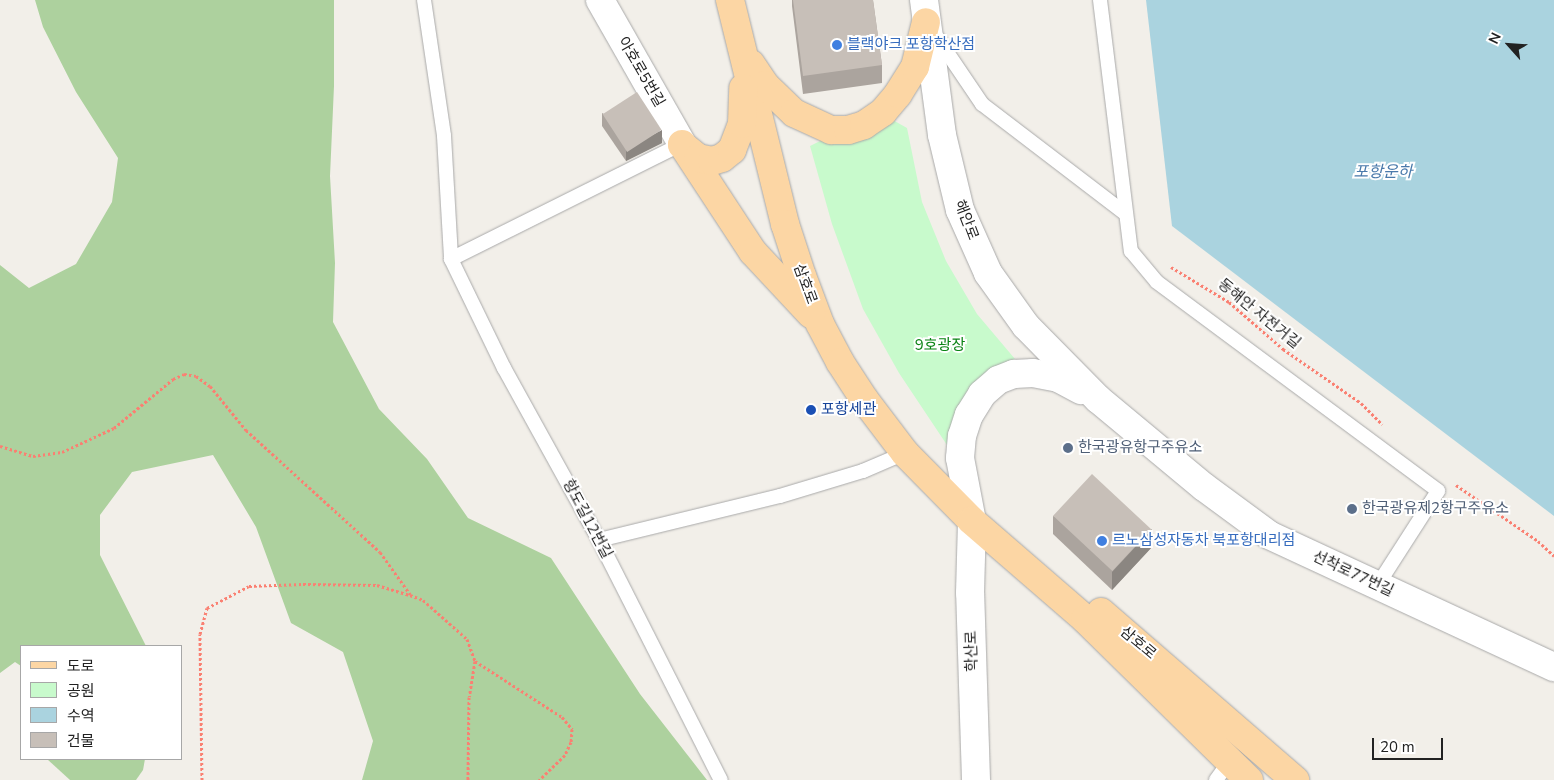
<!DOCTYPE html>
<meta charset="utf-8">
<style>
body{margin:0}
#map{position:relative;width:1554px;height:780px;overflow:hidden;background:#f2efe9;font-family:"Nunito Sans","Noto Sans KR",sans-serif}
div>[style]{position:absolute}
.forest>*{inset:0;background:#add19e}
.park>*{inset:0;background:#c8facc}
.water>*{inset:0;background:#aad3df}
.path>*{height:3px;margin-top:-1.5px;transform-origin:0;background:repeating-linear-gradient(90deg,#fa8072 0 2.5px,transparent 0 5px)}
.roads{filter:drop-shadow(0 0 1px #a9a9a9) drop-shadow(0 0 1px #a9a9a9)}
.service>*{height:14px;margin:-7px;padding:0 7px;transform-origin:7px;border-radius:7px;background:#fff}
.minor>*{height:28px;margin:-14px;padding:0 14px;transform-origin:14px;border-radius:14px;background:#fff}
.tertiary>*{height:28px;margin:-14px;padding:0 14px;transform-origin:14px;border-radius:14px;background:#fff}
.primary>*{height:28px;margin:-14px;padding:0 14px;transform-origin:14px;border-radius:14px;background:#fcd6a4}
.wall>*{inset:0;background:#aba49e}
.shaded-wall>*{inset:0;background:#8b8681}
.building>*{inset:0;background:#c7bfb8;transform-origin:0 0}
.dots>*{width:14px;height:14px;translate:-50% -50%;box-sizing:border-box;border:2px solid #fff;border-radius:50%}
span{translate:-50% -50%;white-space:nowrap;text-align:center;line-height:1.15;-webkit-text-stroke:4px #fff;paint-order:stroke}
.shop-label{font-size:15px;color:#366cbe}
.left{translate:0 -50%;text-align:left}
.street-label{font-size:15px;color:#222}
.park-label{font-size:15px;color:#0c8416}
.transit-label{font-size:15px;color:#164399}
.service-label{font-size:15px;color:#4e5e75}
.water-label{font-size:16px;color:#4a7aab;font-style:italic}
.legend{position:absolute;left:20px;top:645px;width:162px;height:115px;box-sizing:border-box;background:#fff;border:1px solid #a7a7a7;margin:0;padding:6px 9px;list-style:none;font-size:15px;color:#222}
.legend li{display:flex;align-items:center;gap:10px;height:25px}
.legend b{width:25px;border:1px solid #a7a7a7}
.north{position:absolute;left:1484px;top:20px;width:50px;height:50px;-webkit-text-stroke:4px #fff;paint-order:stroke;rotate:296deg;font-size:14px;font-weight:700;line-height:20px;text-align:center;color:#222}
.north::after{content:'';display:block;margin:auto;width:18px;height:22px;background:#222;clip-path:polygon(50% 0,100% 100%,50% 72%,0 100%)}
.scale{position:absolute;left:1372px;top:738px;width:71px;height:22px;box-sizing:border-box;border:2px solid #222;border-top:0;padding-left:6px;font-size:15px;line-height:18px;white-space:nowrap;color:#222;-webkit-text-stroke:4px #fff;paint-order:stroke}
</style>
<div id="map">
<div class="forest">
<i style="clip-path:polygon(35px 0,334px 0,334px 86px,330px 176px,335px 263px,333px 322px,379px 409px,427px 459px,468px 518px,551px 558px,640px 694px,707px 780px,362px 780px,373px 741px,343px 652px,291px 623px,256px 527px,213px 455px,132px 472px,100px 515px,100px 555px,146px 646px,21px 646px,21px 666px,15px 662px,0 673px,0 265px,29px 288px,76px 264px,112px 202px,118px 158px,76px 92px,43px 27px)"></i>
<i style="clip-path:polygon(47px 759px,145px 759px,143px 770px,136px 780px,70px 780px)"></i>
</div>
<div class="park">
<i style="clip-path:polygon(891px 119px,907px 128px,922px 202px,946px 261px,977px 314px,1015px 359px,987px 372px,969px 388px,954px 415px,947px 445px,899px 373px,863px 309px,832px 224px,810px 146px,822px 140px,842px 144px,866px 137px)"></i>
</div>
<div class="water">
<i style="clip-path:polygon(1146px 0,1554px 0,1554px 516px,1172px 226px)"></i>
</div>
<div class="path">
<i style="left:1171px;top:267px;width:68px;rotate:31.1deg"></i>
<i style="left:1229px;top:302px;width:72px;rotate:41deg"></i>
<i style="left:1283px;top:349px;width:95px;rotate:34.7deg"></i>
<i style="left:1361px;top:403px;width:30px;rotate:45deg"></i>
<i style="left:0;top:446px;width:34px;rotate:17deg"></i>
<i style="left:33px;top:456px;width:29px;rotate:-8deg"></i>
<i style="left:62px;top:452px;width:57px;rotate:-24.8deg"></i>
<i style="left:114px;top:428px;width:77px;rotate:-39.7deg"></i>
<i style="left:173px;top:379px;width:12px;rotate:-24deg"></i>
<i style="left:184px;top:374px;width:12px;rotate:9deg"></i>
<i style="left:196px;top:376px;width:17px;rotate:36deg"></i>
<i style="left:210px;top:386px;width:57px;rotate:50.7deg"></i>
<i style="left:246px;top:430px;width:181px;rotate:42.3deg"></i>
<i style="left:380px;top:552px;width:52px;rotate:54.5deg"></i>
<i style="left:1456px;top:485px;width:99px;rotate:34.3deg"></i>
<i style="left:1538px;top:541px;width:22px;rotate:43deg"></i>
<i style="left:475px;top:661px;width:103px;rotate:32.8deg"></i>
<i style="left:562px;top:717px;width:16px;rotate:50deg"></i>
<i style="left:572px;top:729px;width:13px;rotate:94deg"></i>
<i style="left:571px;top:742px;width:14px;rotate:115deg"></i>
<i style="left:565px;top:755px;width:36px;rotate:136deg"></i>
<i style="left:202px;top:780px;width:146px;rotate:-90.8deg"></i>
<i style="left:200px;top:634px;width:27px;rotate:-75deg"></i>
<i style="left:207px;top:608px;width:47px;rotate:-27.6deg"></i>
<i style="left:249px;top:586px;width:54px;rotate:-2.1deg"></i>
<i style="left:303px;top:584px;width:74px;rotate:0.8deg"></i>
<i style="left:377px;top:585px;width:34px;rotate:17deg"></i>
<i style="left:410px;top:595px;width:14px;rotate:21deg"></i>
<i style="left:423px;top:600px;width:59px;rotate:41.6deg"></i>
<i style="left:467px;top:639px;width:23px;rotate:70deg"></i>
<i style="left:475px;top:661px;width:36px;rotate:99deg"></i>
<i style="left:469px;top:697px;width:83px;rotate:90.7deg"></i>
</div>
<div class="roads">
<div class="service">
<i style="left:424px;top:0;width:137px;rotate:81.6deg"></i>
<i style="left:444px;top:136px;width:123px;rotate:86.7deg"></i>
<i style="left:451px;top:259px;width:258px;rotate:-26.5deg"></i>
<i style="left:1100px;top:0;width:253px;rotate:83deg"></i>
<i style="left:1131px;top:251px;width:40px;rotate:50deg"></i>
<i style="left:1157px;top:282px;width:350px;rotate:36.6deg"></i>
<i style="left:1438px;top:491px;width:113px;rotate:122.7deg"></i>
<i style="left:934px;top:33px;width:86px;rotate:55.9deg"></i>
<i style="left:982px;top:104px;width:181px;rotate:37.4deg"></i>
<i style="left:451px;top:259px;width:121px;rotate:64.1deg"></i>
<i style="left:504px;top:368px;width:196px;rotate:61.1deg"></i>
<i style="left:599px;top:540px;width:269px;rotate:63.1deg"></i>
<i style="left:599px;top:540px;width:186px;rotate:-13.7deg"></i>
<i style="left:780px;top:496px;width:87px;rotate:-16.8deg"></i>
<i style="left:863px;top:471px;width:46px;rotate:-23.2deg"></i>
<i style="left:1216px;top:780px;width:22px;rotate:-54deg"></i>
</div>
<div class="minor">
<i style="left:600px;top:0;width:166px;rotate:60.3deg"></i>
</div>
<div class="tertiary">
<i style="left:924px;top:0;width:136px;rotate:82.4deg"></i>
<i style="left:942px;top:135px;width:77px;rotate:76.5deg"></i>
<i style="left:960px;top:210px;width:69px;rotate:66deg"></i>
<i style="left:988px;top:273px;width:65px;rotate:54.4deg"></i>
<i style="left:1026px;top:326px;width:103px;rotate:45.4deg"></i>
<i style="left:1098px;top:399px;width:138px;rotate:39.7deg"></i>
<i style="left:1204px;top:487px;width:81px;rotate:36.4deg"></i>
<i style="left:1269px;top:535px;width:314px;rotate:24.9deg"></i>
<i style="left:976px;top:780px;width:187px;rotate:-91.8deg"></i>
<i style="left:970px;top:593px;width:72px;rotate:-88.4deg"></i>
<i style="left:972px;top:521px;width:64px;rotate:-100.8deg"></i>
<i style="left:960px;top:458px;width:22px;rotate:-85deg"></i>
<i style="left:962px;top:436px;width:22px;rotate:-72deg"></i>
<i style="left:969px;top:415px;width:25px;rotate:-58deg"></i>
<i style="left:982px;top:394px;width:21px;rotate:-41deg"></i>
<i style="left:998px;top:380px;width:17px;rotate:-21deg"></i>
<i style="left:1014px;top:374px;width:19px;rotate:-3deg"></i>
<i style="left:1033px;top:373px;width:25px;rotate:11deg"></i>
<i style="left:1058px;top:378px;width:26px;rotate:28deg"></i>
</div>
<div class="primary">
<i style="left:730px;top:0;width:231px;rotate:76.2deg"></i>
<i style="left:785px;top:224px;width:55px;rotate:71.9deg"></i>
<i style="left:802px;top:276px;width:51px;rotate:69.4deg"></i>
<i style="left:820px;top:324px;width:43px;rotate:62.2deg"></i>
<i style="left:840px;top:362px;width:44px;rotate:57deg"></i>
<i style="left:864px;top:399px;width:68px;rotate:52.8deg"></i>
<i style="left:905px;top:453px;width:95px;rotate:45.4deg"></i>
<i style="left:972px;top:521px;width:150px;rotate:40.9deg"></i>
<i style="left:1085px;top:619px;width:230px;rotate:44.5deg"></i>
<i style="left:751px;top:64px;width:25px;rotate:56deg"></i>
<i style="left:765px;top:85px;width:40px;rotate:44deg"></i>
<i style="left:794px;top:113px;width:41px;rotate:24.7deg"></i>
<i style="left:831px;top:130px;width:17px"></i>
<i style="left:848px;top:130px;width:17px;rotate:-17deg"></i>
<i style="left:864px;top:125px;width:23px;rotate:-34deg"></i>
<i style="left:883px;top:112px;width:23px;rotate:-50deg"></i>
<i style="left:898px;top:94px;width:32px;rotate:-58deg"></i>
<i style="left:915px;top:67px;width:46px;rotate:-76.3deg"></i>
<i style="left:682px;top:144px;width:129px;rotate:56.7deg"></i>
<i style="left:753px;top:252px;width:85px;rotate:46.9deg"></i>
<i style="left:682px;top:145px;width:21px;rotate:39deg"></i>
<i style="left:698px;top:158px;width:14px;rotate:12deg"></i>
<i style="left:712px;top:161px;width:10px;rotate:-17deg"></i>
<i style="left:722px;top:158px;width:13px;rotate:-39deg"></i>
<i style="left:732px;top:150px;width:28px;rotate:-69deg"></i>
<i style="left:742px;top:124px;width:36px;rotate:-88deg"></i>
<i style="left:1101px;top:612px;width:257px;rotate:40.9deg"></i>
</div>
</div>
<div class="wall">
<i style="clip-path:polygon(792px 0,873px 0,882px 65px,882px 83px,803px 94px,792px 6px)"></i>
<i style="clip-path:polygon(602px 113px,662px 143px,626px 161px,602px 126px)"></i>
<i style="clip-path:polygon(1053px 516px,1152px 547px,1112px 590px,1053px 534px)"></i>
</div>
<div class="shaded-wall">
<i style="clip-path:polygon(662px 130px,662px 143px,626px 161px,626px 149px)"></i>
<i style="clip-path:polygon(1152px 529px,1152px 547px,1112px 590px,1112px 572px)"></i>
</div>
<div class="building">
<i style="clip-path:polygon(793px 0,873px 0,882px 65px,803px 76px)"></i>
<i style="left:637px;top:92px;width:45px;height:41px;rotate:57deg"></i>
<i style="left:1092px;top:474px;width:81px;height:57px;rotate:43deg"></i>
</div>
<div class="dots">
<i style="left:837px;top:45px;background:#3f7fe0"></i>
<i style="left:811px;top:410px;background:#1a4fb4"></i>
<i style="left:1068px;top:448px;background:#5c6f8a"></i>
<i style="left:1352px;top:509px;background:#5c6f8a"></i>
<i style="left:1102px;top:541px;background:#3f7fe0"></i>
</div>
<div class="shop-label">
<span class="left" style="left:847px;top:45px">블랙야크 포항학산점</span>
<span class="left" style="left:1112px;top:541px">르노삼성자동차 북포항대리점</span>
</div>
<div class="street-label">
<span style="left:641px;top:72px;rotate:60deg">아호로5번길</span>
<span style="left:966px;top:220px;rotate:69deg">해안로</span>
<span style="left:805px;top:284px;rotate:70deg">삼호로</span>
<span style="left:1259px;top:314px;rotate:39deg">동해안 자전거길</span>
<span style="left:587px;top:519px;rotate:62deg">항도길12번길</span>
<span style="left:1353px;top:574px;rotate:25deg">선착로77번길</span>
<span style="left:1138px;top:643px;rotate:40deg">삼호로</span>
<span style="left:972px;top:651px;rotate:-92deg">학산로</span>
</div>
<div class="park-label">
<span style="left:940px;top:346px">9호광장</span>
</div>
<div class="transit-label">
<span class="left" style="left:821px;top:410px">포항세관</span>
</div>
<div class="service-label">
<span class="left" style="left:1078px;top:448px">한국광유항구주유소</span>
<span class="left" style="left:1362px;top:509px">한국광유제2항구주유소</span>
</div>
<div class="water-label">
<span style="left:1383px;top:172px">포항운하</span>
</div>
<ul class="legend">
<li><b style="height:6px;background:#fcd6a4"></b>도로</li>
<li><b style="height:14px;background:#c8facc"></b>공원</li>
<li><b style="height:14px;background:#aad3df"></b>수역</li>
<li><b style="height:14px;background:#c7bfb8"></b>건물</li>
</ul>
<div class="north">N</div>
<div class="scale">20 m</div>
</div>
